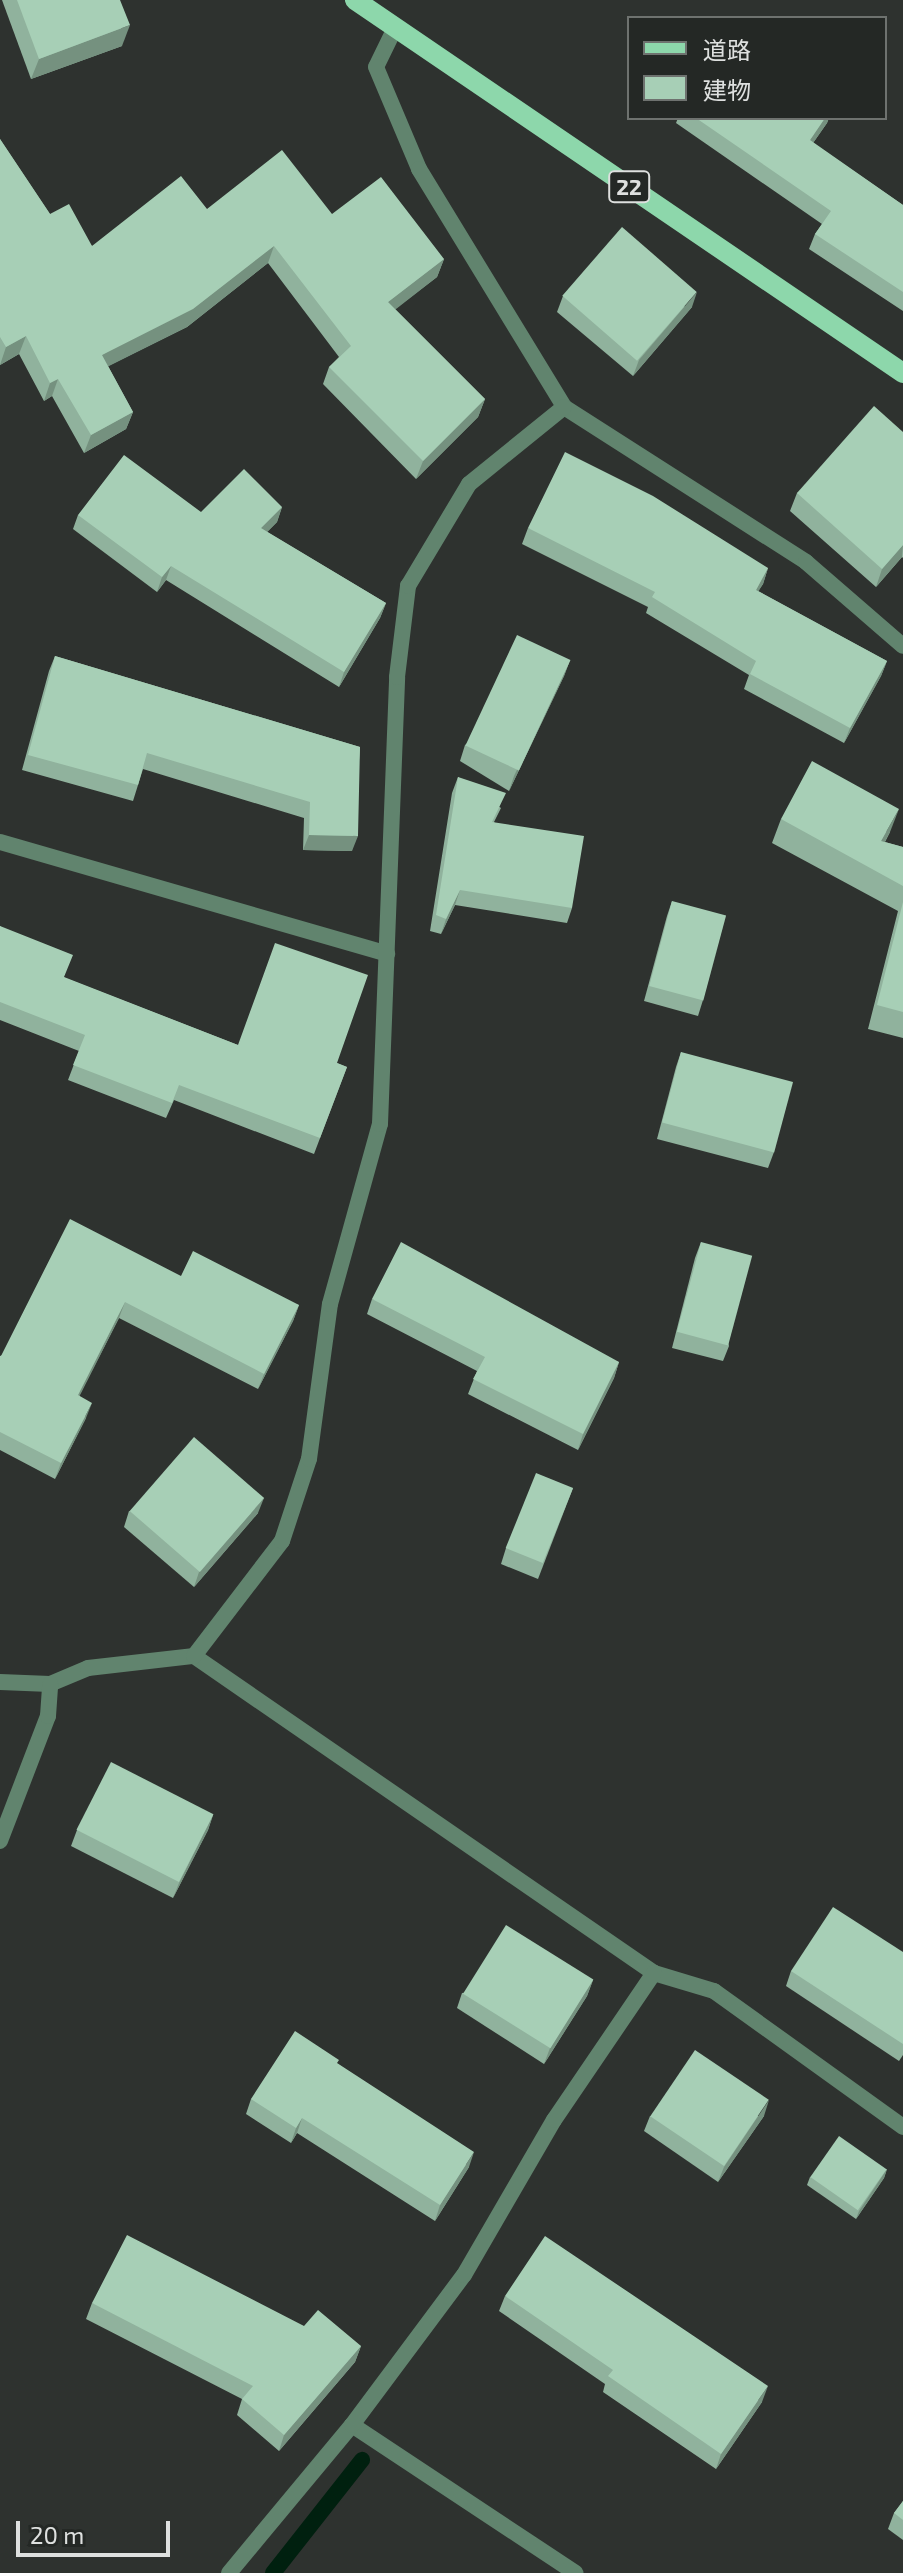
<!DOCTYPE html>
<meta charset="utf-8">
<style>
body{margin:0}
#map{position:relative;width:903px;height:2573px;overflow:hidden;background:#2e322f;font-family:"Exo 2","Noto Sans JP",sans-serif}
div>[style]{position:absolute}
.stream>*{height:16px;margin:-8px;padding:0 8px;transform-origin:8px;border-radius:8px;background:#00200f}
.street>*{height:16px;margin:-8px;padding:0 8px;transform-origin:8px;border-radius:8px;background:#61846e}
.primary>*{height:20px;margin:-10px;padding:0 10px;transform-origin:10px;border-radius:10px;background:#8dd7ab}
.wall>*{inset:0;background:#90b29d}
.shaded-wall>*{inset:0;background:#75917f}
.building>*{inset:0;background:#a7cfb6;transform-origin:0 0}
span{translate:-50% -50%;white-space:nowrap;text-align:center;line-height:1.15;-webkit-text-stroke:8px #242825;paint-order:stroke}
.shield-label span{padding:2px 6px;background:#242825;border:2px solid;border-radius:6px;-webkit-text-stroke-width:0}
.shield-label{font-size:22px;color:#dee0df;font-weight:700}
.legend{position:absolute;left:627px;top:16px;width:260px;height:104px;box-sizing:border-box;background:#242825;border:2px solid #6e726f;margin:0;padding:10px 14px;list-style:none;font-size:24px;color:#dee0df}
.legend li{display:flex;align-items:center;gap:16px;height:40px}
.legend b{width:40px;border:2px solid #6e726f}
.scale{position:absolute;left:16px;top:2521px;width:154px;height:36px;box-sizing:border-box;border:4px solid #dee0df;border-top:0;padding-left:10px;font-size:24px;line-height:28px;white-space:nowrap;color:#dee0df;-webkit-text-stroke:6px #242825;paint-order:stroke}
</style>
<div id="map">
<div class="stream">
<i style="left:273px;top:2573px;width:144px;rotate:-51.8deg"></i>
</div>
<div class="street">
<i style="left:395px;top:28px;width:43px;rotate:116deg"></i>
<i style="left:376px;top:67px;width:111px;rotate:67.1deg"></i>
<i style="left:419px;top:169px;width:279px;rotate:58.6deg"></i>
<i style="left:564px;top:407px;width:287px;rotate:32.6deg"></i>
<i style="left:806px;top:562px;width:128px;rotate:40.9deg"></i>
<i style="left:0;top:842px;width:403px;rotate:16.1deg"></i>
<i style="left:194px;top:1656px;width:559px;rotate:34.57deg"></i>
<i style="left:654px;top:1973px;width:63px;rotate:16.7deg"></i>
<i style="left:714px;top:1991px;width:233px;rotate:35.7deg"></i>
<i style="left:0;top:1682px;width:50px;rotate:2.3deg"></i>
<i style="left:50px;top:1684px;width:41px;rotate:-22.8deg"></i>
<i style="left:88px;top:1668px;width:107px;rotate:-6.5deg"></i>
<i style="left:194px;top:1656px;width:145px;rotate:-52.6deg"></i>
<i style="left:282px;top:1541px;width:86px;rotate:-71.8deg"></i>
<i style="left:309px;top:1459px;width:156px;rotate:-82.3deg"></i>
<i style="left:330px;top:1304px;width:187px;rotate:-74.5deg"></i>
<i style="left:380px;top:1124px;width:447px;rotate:-87.8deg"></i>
<i style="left:397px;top:677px;width:92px;rotate:-83.1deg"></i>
<i style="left:408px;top:586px;width:119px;rotate:-59.1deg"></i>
<i style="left:469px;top:484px;width:122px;rotate:-39deg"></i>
<i style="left:0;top:1841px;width:134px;rotate:-69deg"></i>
<i style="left:48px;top:1716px;width:32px;rotate:-86deg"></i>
<i style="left:352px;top:2425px;width:268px;rotate:33.5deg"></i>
<i style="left:229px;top:2573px;width:192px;rotate:-50.3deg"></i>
<i style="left:352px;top:2425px;width:187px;rotate:-53.3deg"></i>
<i style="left:464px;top:2275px;width:179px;rotate:-59.9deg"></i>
<i style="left:554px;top:2120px;width:178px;rotate:-55.8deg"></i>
</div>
<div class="primary">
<i style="left:355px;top:0;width:663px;rotate:34.24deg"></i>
</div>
<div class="wall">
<i style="clip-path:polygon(2px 0,120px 0,122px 46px,31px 79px)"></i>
<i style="clip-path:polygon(678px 118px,829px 118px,827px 123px,813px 143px,903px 205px,903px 311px,809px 249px,815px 234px,822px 224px,676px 123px)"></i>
<i style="clip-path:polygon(0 139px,50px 214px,92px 246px,207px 209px,332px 214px,444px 259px,437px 277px,395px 309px,485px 399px,478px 417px,416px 479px,323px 384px,329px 367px,339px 357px,268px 263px,187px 327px,108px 366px,133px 412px,126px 429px,84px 453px,52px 396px,44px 401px,19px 354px,0 365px)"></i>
<i style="clip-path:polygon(563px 296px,692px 307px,633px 376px,557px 312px)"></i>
<i style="clip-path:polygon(903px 432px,903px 558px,902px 557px,876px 587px,790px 511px,797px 493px)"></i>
<i style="clip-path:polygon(282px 507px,277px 522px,267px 532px,386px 603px,380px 618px,339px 687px,166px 580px,157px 592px,73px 529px,78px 515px,201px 512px)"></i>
<i style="clip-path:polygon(528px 528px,768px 568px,763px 584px,758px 591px,887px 661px,881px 676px,844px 743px,744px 689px,749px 675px,646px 613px,648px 607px,522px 544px)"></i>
<i style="clip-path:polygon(55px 656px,360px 747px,352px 851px,303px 850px,304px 818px,143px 769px,133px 801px,22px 770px,49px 671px)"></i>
<i style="clip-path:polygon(570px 660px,564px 676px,509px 791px,460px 761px,465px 745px)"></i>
<i style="clip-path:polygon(458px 777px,501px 808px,494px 822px,572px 908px,567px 923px,455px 905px,441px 934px,430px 931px,452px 793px)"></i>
<i style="clip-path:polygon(781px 819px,890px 832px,885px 842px,903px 847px,903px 1038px,868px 1029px,898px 911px,772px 843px)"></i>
<i style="clip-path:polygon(672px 901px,703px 1000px,698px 1016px,644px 1001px,667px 916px)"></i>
<i style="clip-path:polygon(0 926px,65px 978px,238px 1045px,337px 1063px,347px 1067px,314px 1154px,174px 1100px,166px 1118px,68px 1080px,79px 1051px,0 1020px)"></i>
<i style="clip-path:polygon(681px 1052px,774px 1152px,768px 1168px,657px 1139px,676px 1067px)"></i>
<i style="clip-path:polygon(701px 1242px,729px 1346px,723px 1361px,672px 1348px,695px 1258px)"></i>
<i style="clip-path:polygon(181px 1276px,299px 1305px,293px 1321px,258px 1389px,119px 1318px,79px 1396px,86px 1418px,55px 1479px,0 1450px,0 1356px)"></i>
<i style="clip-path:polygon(372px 1299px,619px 1362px,614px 1378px,578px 1450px,468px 1394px,477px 1371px,367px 1314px)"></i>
<i style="clip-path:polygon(573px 1488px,538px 1579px,501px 1564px,506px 1548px)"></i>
<i style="clip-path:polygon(129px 1511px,258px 1513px,194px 1587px,124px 1527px)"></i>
<i style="clip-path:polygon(213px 1815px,208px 1830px,173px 1898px,71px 1846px,77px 1830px)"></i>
<i style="clip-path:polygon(903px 1952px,903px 2055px,899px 2061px,786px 1986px,791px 1971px)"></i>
<i style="clip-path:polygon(593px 1980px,587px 1996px,544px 2064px,457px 2008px,462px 1993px)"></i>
<i style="clip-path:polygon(338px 2064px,469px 2167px,435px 2221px,297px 2133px,291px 2143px,246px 2114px,251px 2099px)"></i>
<i style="clip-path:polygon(650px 2116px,764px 2116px,718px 2182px,644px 2131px)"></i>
<i style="clip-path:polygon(887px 2169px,884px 2178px,856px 2219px,807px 2185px,810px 2177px)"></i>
<i style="clip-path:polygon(505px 2296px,762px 2402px,716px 2469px,603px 2392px,605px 2384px,499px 2311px)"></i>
<i style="clip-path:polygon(92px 2303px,304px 2326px,361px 2346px,355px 2362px,279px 2451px,237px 2415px,242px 2399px,86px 2319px)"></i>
<i style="clip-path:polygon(903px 2501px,903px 2540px,888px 2529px,894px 2513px)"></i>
</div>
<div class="shaded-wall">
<i style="clip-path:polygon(130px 25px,122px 46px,31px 79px,39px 59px)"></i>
<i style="clip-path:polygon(825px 118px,829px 118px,827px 123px,804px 156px,810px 140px)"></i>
<i style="clip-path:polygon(274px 246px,268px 263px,187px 327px,95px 373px,102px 355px)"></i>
<i style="clip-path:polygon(444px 259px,437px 277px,382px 320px,388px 302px)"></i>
<i style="clip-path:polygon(697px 292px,692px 307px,633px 376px,639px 360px)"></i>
<i style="clip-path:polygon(26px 336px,19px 354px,0 365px,6px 347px)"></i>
<i style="clip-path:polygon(58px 379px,52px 396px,44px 401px,50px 383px)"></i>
<i style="clip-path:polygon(485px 399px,478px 417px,416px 479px,423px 461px)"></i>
<i style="clip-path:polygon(133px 412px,126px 429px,84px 453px,91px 435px)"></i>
<i style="clip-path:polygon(282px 507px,277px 522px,256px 543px,261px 528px)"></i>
<i style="clip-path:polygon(903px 545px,902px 557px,876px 587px,882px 569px)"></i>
<i style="clip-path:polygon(171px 566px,166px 580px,157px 592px,162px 577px)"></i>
<i style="clip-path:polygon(768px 568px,763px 584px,750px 605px,756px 590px)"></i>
<i style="clip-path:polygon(386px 603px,380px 618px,339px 687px,344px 672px)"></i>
<i style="clip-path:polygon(570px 660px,564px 676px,509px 791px,514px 776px)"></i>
<i style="clip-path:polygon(887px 661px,881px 676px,844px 743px,850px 728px)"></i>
<i style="clip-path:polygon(899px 809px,890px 832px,873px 864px,881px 841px)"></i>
<i style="clip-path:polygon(309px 835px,358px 836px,352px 851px,303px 850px)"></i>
<i style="clip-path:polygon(460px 890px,455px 905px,441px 934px,446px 919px)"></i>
<i style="clip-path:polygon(125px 1302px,119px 1318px,72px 1411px,78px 1395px)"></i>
<i style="clip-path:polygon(299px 1305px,293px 1321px,258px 1389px,264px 1374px)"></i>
<i style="clip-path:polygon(619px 1362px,614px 1378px,578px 1450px,583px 1434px)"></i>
<i style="clip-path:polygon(92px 1403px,86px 1418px,55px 1479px,61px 1463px)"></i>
<i style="clip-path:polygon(264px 1498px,258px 1513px,194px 1587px,199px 1572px)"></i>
<i style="clip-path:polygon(213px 1815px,208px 1830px,173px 1898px,179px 1883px)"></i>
<i style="clip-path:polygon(593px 1980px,587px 1996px,544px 2064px,550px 2048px)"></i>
<i style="clip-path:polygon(769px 2100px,764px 2116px,718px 2182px,724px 2167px)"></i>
<i style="clip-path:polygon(302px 2118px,297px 2133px,291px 2143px,296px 2128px)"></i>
<i style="clip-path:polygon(474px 2152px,469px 2167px,435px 2221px,440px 2205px)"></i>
<i style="clip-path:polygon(887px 2169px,884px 2178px,856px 2219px,859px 2211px)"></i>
<i style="clip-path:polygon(361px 2346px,355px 2362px,279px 2451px,284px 2435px)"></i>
<i style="clip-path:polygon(768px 2386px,762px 2402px,716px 2469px,721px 2454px)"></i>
</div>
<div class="building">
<i style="clip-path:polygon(17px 0,120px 0,130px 25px,39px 59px)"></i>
<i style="clip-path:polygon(696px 118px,825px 118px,810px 140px,903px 205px,903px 292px,815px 234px,831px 211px)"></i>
<i style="clip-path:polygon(0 139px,50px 214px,69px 204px,92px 246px,181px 176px,207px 209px,282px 150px,332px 214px,381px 177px,444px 259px,388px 302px,485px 399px,423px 461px,329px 367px,351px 346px,274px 246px,193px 309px,102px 355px,133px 412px,91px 435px,58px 379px,50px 383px,26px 336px,6px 347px,0 337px)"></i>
<i style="left:622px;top:227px;width:99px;height:91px;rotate:41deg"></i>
<i style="clip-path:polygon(874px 406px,903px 432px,903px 545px,882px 569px,797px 493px)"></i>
<i style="clip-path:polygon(565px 452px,653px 496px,768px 568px,756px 590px,887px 661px,850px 728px,750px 674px,756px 661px,652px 597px,655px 592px,528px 528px)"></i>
<i style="clip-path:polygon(124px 455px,201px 512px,244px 469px,282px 507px,261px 528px,386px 603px,344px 672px,171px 566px,162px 577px,78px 515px)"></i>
<i style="left:517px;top:635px;width:59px;height:122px;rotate:25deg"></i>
<i style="clip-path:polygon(55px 656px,360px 747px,358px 836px,309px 835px,310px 802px,147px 753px,138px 785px,28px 755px)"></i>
<i style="clip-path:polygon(812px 761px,899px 809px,881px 841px,903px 847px,903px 886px,781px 819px)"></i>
<i style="clip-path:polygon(458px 777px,506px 793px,492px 822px,584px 836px,572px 908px,460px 890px,446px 919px,436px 915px)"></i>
<i style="left:672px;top:901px;width:56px;height:88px;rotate:15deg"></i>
<i style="clip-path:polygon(903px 902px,903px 1012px,877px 1005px)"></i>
<i style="clip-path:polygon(0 926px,73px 955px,64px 977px,238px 1045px,275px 943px,368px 975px,337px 1063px,347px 1067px,320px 1138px,179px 1085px,172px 1103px,73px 1065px,85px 1035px,0 1002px)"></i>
<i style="left:681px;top:1052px;width:116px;height:73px;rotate:15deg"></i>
<i style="clip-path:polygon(70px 1219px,181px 1276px,193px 1251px,299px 1305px,264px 1374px,125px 1302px,78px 1395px,92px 1403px,61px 1463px,0 1432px,0 1356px,1px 1356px)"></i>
<i style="clip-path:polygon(401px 1242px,619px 1362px,583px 1434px,473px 1379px,485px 1357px,372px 1299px)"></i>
<i style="left:701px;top:1242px;width:53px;height:93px;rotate:15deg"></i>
<i style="left:194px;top:1437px;width:93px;height:98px;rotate:41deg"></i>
<i style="left:536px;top:1473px;width:40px;height:81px;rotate:22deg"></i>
<i style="left:111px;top:1762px;width:115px;height:76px;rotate:27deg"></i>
<i style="clip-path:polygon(833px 1907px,903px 1952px,903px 2044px,791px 1971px)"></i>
<i style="left:506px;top:1925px;width:103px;height:81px;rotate:32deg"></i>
<i style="clip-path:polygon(295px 2031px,339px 2060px,337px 2063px,474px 2152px,440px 2205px,302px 2118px,296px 2128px,251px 2099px)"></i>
<i style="left:695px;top:2050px;width:89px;height:80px;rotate:34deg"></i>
<i style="left:839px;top:2136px;width:58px;height:50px;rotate:35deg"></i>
<i style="clip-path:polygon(127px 2235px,304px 2326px,318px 2310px,361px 2346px,284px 2435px,242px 2399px,253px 2386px,92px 2303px)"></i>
<i style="clip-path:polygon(545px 2236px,768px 2386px,721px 2454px,608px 2376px,613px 2370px,505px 2296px)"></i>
<i style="clip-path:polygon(903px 2501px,903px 2520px,894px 2513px)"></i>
</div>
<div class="shield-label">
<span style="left:629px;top:187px">22</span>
</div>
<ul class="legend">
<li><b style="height:10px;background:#8dd7ab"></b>道路</li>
<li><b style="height:22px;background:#a7cfb6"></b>建物</li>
</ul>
<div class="scale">20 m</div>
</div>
